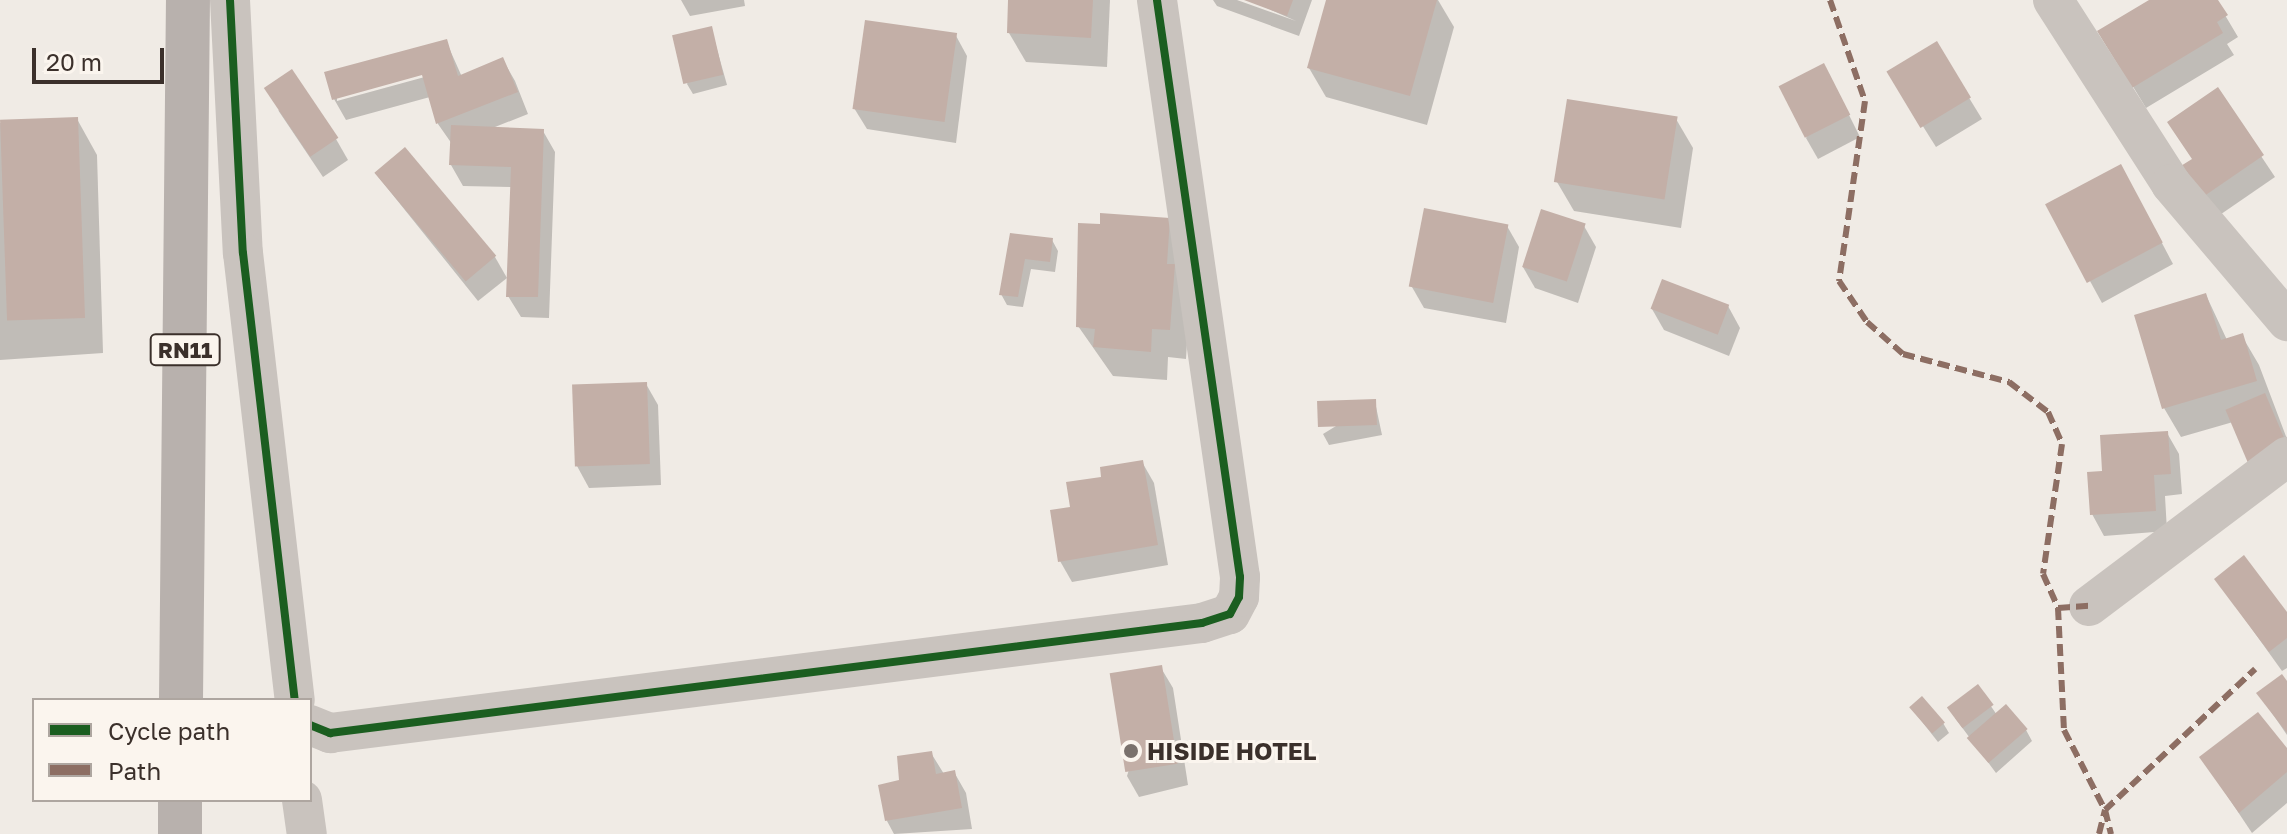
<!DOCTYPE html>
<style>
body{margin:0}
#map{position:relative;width:2287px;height:834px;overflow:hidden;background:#f0ebe5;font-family:"Golos Text",sans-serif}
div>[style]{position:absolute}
.shadow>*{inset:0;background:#0003}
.building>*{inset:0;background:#c3afa7;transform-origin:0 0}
.minor>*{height:40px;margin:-20px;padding:0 20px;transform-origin:20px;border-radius:20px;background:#c9c3be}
.primary>*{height:44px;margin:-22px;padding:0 22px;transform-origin:22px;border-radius:22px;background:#b8b1ad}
.quiet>*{height:6px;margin-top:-3px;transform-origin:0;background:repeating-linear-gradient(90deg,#8d6e63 0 12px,transparent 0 18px)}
.cycleway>*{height:8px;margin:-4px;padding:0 4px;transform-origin:4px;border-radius:4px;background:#1b5e20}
.dots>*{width:22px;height:22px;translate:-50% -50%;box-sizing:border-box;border:4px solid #fbf5ee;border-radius:50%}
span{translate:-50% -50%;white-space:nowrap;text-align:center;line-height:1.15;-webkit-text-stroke:6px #fbf5ee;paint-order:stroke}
.shield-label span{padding:2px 6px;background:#fbf5ee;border:2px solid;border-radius:6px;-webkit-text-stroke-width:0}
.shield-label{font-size:22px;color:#3b302b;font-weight:700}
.poi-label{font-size:24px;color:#3b302b;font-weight:700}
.left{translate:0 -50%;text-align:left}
.legend{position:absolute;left:32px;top:698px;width:280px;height:104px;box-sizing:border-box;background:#fbf5ee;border:2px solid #aea6a0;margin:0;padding:10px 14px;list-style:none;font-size:24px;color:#3b302b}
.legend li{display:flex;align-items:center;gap:16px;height:40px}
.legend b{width:40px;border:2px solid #aea6a0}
.scale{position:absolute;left:32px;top:48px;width:132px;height:36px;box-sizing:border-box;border:4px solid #3b302b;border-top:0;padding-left:10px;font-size:24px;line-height:28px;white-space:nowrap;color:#3b302b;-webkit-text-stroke:6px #fbf5ee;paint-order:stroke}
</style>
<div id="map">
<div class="shadow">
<i style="clip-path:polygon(681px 0,744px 0,745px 6px,690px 16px)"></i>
<i style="clip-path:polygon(1010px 0,1110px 0,1107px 67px,1026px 62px,1009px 33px)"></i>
<i style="clip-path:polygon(1213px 0,1237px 0,1296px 21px,1249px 0,1312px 0,1299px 36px,1217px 6px)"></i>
<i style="clip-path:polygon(1328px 0,1438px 0,1454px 27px,1427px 125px,1326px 97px,1309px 68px)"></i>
<i style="clip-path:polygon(2152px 0,2216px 0,2238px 37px,2227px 44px,2234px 55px,2146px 108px,2100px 32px)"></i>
<i style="clip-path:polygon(711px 28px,727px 85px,693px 94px,687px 84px)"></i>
<i style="clip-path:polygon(955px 34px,967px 56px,956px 143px,867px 129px,854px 108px)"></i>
<i style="clip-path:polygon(evenodd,446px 41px,462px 77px,503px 60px,515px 81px,528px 114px,490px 129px,543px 131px,555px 152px,549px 318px,521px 317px,508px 296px,512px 187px,463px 186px,451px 165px,452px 144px,438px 124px,430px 97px,346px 120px,334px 99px,327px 74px,446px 41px,431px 71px,432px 75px,337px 101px,337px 97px,431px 71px)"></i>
<i style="clip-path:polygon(1936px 44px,1982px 119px,1936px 147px,1902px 93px)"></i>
<i style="clip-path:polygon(1835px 87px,1860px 137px,1818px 159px,1806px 138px)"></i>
<i style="clip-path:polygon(2217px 90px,2275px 177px,2211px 221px,2193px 160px)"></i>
<i style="clip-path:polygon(278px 110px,336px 139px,348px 160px,323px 177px)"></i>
<i style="clip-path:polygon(77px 119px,97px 155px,103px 353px,0 360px,0 123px)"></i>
<i style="clip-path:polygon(1676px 119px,1693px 148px,1681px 228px,1574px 211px,1557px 182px)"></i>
<i style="clip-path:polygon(376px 174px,495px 257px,507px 278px,478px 301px)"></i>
<i style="clip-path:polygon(2133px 188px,2173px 264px,2102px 303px,2049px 206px)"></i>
<i style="clip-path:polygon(1169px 219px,1190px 295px,1186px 359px,1168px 357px,1167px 380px,1113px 376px,1078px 326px,1102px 226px)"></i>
<i style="clip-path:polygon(1507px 226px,1519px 247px,1506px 323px,1424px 308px,1412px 287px)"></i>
<i style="clip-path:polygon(1584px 226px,1596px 247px,1578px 303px,1535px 288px,1523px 267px)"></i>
<i style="clip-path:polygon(1012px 235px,1052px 240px,1058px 251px,1055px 272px,1031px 269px,1023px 307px,1007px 305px,1001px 294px)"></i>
<i style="clip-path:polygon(2206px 295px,2227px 340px,2242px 336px,2259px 365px,2287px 439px,2287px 473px,2233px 422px,2181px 437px,2164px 408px)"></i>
<i style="clip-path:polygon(1728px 306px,1740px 328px,1729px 356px,1664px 330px,1652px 309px)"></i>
<i style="clip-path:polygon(646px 384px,658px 405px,661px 485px,589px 488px,577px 466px)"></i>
<i style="clip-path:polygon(1375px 402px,1382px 435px,1329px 445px,1323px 434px)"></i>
<i style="clip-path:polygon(2167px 433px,2179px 454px,2182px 494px,2165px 496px,2167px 531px,2104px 536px,2092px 514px,2104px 473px)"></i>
<i style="clip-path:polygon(1142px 462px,1154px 483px,1168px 565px,1072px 582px,1060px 561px,1072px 509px,1103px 478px)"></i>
<i style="clip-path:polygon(2216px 579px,2287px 615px,2287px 668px,2282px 671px)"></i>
<i style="clip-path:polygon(1161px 668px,1173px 688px,1188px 785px,1139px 797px,1127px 776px)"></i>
<i style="clip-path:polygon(2287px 684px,2287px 735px,2259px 694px)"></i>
<i style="clip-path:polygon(1977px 686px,1997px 715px,2026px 730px,2032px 741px,1996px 773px,1955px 718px)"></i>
<i style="clip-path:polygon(1912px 709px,1943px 723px,1949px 733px,1938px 742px)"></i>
<i style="clip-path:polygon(2287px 752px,2287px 803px,2252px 833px,2202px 758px)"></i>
<i style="clip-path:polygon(931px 753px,944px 774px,954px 772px,966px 793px,972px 829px,894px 834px,887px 821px,901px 782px)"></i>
</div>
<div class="building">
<i style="clip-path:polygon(1008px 0,1093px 0,1091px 38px,1007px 33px)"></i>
<i style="clip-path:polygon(1244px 0,1293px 0,1287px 16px)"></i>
<i style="clip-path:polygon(1326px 0,1437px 0,1410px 96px,1307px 68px)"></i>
<i style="clip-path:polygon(2149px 0,2218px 0,2228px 15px,2217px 22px,2223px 33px,2132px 88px,2097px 31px)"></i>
<i style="left:865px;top:20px;width:93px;height:90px;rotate:8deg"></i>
<i style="left:712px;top:26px;width:50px;height:41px;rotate:77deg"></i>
<i style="clip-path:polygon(447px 39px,458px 76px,503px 57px,518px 92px,436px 124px,422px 75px,332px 100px,324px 72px)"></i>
<i style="left:1937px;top:41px;width:66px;height:59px;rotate:59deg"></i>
<i style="left:1824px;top:63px;width:58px;height:51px;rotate:63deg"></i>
<i style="left:292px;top:69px;width:83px;height:34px;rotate:56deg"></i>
<i style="clip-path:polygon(2218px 87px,2264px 155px,2197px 201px,2176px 169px,2192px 159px,2167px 122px)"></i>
<i style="left:1567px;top:99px;width:112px;height:84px;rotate:9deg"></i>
<i style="left:78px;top:117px;width:201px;height:78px;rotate:88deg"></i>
<i style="clip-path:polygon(451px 125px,544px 129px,538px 297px,506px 297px,511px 167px,449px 165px)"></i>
<i style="left:405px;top:147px;width:142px;height:40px;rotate:50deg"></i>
<i style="left:2121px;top:164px;width:89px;height:86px;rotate:62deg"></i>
<i style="left:1424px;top:208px;width:86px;height:80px;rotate:11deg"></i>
<i style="left:1541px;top:209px;width:47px;height:61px;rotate:18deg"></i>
<i style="clip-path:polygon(1100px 213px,1170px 218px,1167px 264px,1175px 264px,1170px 330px,1152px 329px,1151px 352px,1093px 347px,1095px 329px,1076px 327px,1078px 223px,1100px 224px)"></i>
<i style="clip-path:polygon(1010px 233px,1053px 238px,1050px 262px,1025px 259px,1018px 297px,999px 295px)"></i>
<i style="left:1662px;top:279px;width:72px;height:32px;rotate:21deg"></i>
<i style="clip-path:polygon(2206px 293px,2221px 340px,2243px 333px,2257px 381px,2162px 409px,2134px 315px)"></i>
<i style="left:647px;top:382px;width:82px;height:75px;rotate:88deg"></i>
<i style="left:2265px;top:393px;width:57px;height:43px;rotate:67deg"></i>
<i style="left:1376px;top:399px;width:26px;height:59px;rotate:88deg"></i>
<i style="clip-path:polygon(2168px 431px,2171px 474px,2154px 475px,2156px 511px,2090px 515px,2087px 472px,2102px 471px,2100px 435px)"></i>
<i style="clip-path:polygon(1143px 460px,1158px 545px,1058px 562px,1050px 510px,1070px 507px,1066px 482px,1101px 477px,1100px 467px)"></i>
<i style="clip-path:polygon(2244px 555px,2287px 612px,2287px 638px,2269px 652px,2214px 579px)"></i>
<i style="left:1162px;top:665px;width:100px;height:53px;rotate:81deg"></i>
<i style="clip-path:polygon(2282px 674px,2287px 681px,2287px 733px,2256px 693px)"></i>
<i style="left:1978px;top:684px;width:26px;height:39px;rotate:53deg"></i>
<i style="left:1922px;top:696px;width:35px;height:17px;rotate:49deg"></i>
<i style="left:2006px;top:704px;width:33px;height:52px;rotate:49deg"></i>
<i style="clip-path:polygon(2258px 712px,2287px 748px,2287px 772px,2239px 813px,2199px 757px)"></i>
<i style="clip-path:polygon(932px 751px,936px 774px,955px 770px,962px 808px,885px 821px,878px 785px,899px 780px,897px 756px)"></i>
</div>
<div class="minor">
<i style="left:230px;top:0;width:253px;rotate:87.1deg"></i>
<i style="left:243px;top:253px;width:450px;rotate:83.4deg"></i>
<i style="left:2053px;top:0;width:219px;rotate:57.3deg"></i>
<i style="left:2171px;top:184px;width:180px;rotate:49.7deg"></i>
<i style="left:2089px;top:606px;width:248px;rotate:-37deg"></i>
<i style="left:310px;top:725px;width:22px;rotate:22deg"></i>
<i style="left:330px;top:733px;width:879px;rotate:-7.19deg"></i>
<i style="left:1202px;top:623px;width:29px;rotate:-18deg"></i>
<i style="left:1230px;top:614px;width:19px;rotate:-62deg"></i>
<i style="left:1239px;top:597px;width:20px;rotate:-87deg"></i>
<i style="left:1240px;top:577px;width:583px;rotate:-98.19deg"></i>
<i style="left:302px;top:800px;width:34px;rotate:82deg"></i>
</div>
<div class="primary">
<i style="left:181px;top:700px;width:700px;rotate:-89.43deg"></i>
<i style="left:180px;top:834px;width:34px;rotate:-90deg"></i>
</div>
<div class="quiet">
<i style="left:1830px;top:0;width:107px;rotate:70.9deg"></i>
<i style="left:1865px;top:101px;width:182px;rotate:98.2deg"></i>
<i style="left:1839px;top:281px;width:50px;rotate:55.7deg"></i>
<i style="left:1867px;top:322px;width:48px;rotate:41.6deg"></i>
<i style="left:1903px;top:354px;width:110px;rotate:14.8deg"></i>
<i style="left:2009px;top:382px;width:49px;rotate:37.6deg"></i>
<i style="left:2048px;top:412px;width:35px;rotate:66deg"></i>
<i style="left:2062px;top:444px;width:131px;rotate:98.3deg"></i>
<i style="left:2043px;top:574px;width:37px;rotate:66deg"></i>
<i style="left:2058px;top:608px;width:31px;rotate:-4deg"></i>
<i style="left:2058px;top:608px;width:122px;rotate:87.2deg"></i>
<i style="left:2064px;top:730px;width:90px;rotate:62.9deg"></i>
<i style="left:2105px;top:810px;width:25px;rotate:76deg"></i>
<i style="left:2099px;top:834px;width:25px;rotate:-76deg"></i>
<i style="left:2105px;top:810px;width:206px;rotate:-43.2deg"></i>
</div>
<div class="cycleway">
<i style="left:230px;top:0;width:253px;rotate:87.1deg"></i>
<i style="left:243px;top:253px;width:450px;rotate:83.4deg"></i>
<i style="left:310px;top:725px;width:22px;rotate:22deg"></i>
<i style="left:330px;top:733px;width:879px;rotate:-7.19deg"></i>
<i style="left:1202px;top:623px;width:29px;rotate:-18deg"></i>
<i style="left:1230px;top:614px;width:19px;rotate:-62deg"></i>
<i style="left:1239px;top:597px;width:20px;rotate:-87deg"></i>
<i style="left:1240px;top:577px;width:583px;rotate:-98.19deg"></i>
</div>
<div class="dots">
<i style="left:1131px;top:751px;background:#7a716c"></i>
</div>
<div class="shield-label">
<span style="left:185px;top:350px">RN11</span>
</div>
<div class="poi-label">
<span class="left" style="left:1147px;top:751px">HISIDE HOTEL</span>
</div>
<ul class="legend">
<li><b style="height:10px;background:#1b5e20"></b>Cycle path</li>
<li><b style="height:10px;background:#8d6e63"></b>Path</li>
</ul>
<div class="scale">20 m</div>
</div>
